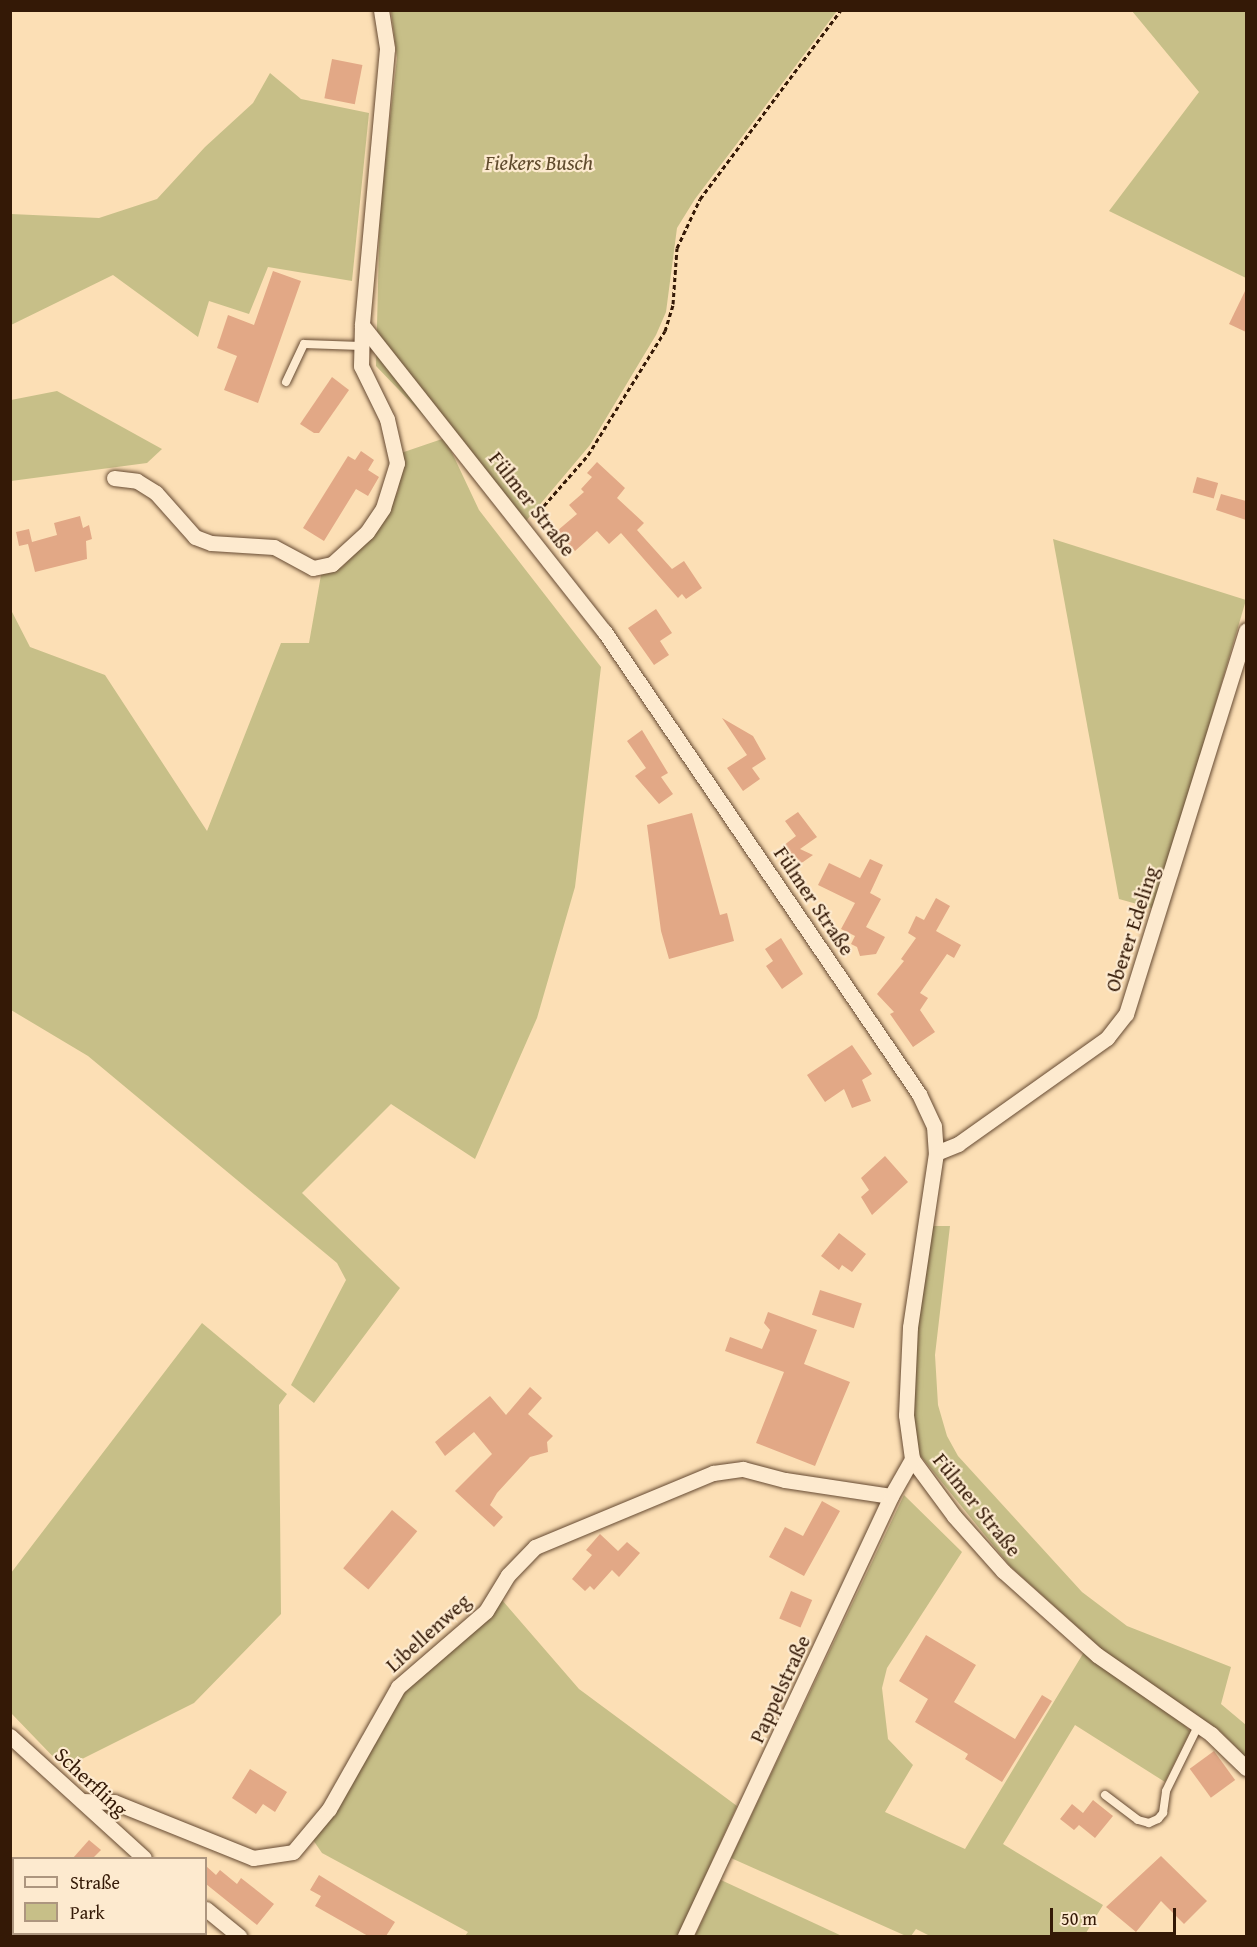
<!DOCTYPE html>
<meta charset="utf-8">
<style>
body{margin:0}
#map{position:relative;width:1257px;height:1947px;overflow:hidden;background:#fcdfb5;font-family:"Gentium Book Plus",serif}
div>[style]{position:absolute}
.green>*{inset:0;background:#c7bf88}
.building>*{inset:0;background:#e2a886;transform-origin:0 0}
.path>*{height:3px;margin-top:-1.5px;transform-origin:0;background:repeating-linear-gradient(90deg,#341906 0 4.5px,transparent 0 7.5px)}
.roads{filter:drop-shadow(0 0 2px #664a32) drop-shadow(0 0 2px #664a32)}
.service>*{height:8px;margin:-4px;padding:0 4px;transform-origin:4px;border-radius:4px;background:#fdeacf}
.minor>*{height:15px;margin:-7.5px;padding:0 7.5px;transform-origin:7.5px;border-radius:7.5px;background:#fdeacf}
span{translate:-50% -50%;white-space:nowrap;text-align:center;line-height:1.15;-webkit-text-stroke:4.5px #fdeacf;paint-order:stroke}
.park-label{font-size:21px;color:#604b2d;font-style:italic}
.street-label{font-size:21px;color:#341906}
.frame{position:absolute;inset:0;border:12px solid #341906;pointer-events:none}
.legend{position:absolute;left:12px;top:1857px;width:195px;height:78px;box-sizing:border-box;background:#fdeacf;border:2px solid #ad967f;margin:0;padding:8px 10px;list-style:none;font-size:18px;color:#341906}
.legend li{display:flex;align-items:center;gap:12px;height:30px}
.legend b{width:30px;border:2px solid #ad967f}
.scale{position:absolute;left:1050px;top:1908px;width:126px;height:27px;box-sizing:border-box;border:3px solid #341906;border-top:0;padding-left:8px;font-size:18px;line-height:21px;white-space:nowrap;color:#341906;-webkit-text-stroke:4px #fdeacf;paint-order:stroke}
</style>
<div id="map">
<div class="green">
<i style="clip-path:polygon(391px 11px,837px 11px,695px 199px,677px 228px,666px 312px,656px 335px,590px 445px,526px 521px,446px 440px,479px 510px,601px 667px,575px 887px,537px 1018px,475px 1159px,391px 1104px,302px 1193px,400px 1288px,314px 1403px,291px 1385px,346px 1280px,337px 1263px,88px 1056px,11px 1010px,10px 608px,30px 647px,105px 675px,207px 831px,281px 643px,309px 643px,321px 575px,342px 567px,375px 534px,398px 491px,401px 453px,445px 438px,376px 366px,380px 203px,397px 58px)"></i>
<i style="clip-path:polygon(1132px 11px,1246px 11px,1246px 278px,1109px 211px,1199px 92px)"></i>
<i style="clip-path:polygon(270px 73px,301px 99px,369px 113px,352px 281px,268px 267px,249px 314px,209px 301px,198px 337px,113px 275px,11px 325px,11px 214px,99px 218px,157px 199px,205px 147px,253px 103px)"></i>
<i style="clip-path:polygon(57px 391px,162px 449px,147px 463px,11px 481px,11px 400px)"></i>
<i style="clip-path:polygon(1053px 539px,1246px 600px,1155px 909px,1119px 899px)"></i>
<i style="clip-path:polygon(931px 1226px,950px 1226px,935px 1355px,938px 1405px,947px 1436px,958px 1456px,1082px 1592px,1127px 1626px,1231px 1667px,1221px 1704px,1246px 1725px,1246px 1757px,1220px 1731px,1103px 1650px,1010px 1566px,919px 1454px,912px 1412px,916px 1325px)"></i>
<i style="clip-path:polygon(202px 1323px,287px 1394px,279px 1405px,281px 1614px,194px 1703px,64px 1768px,11px 1713px,11px 1573px)"></i>
<i style="clip-path:polygon(904px 1495px,962px 1552px,887px 1668px,882px 1688px,888px 1739px,913px 1765px,885px 1812px,965px 1849px,1084px 1652px,1180px 1718px,1190px 1732px,1165px 1782px,1075px 1725px,1003px 1844px,1103px 1905px,1086px 1933px,1091px 1936px,930px 1936px,916px 1929px,911px 1936px,906px 1936px,731px 1858px)"></i>
<i style="clip-path:polygon(502px 1600px,579px 1689px,737px 1806px,678px 1936px,465px 1936px,468px 1932px,322px 1853px,311px 1837px,400px 1694px,491px 1615px)"></i>
<i style="clip-path:polygon(721px 1880px,842px 1936px,695px 1936px)"></i>
</div>
<div class="building">
<i style="left:332px;top:59px;width:31px;height:40px;rotate:11deg"></i>
<i style="clip-path:polygon(273px 271px,301px 281px,258px 403px,224px 390px,237px 356px,217px 348px,228px 315px,254px 325px)"></i>
<i style="clip-path:polygon(1246px 289px,1246px 332px,1229px 324px)"></i>
<i style="clip-path:polygon(332px 377px,349px 390px,319px 433px,314px 433px,300px 424px)"></i>
<i style="clip-path:polygon(361px 451px,374px 460px,368px 470px,379px 477px,368px 496px,356px 489px,324px 541px,303px 528px,348px 456px,355px 460px)"></i>
<i style="clip-path:polygon(597px 462px,625px 488px,617px 498px,644px 523px,637px 530px,672px 569px,684px 561px,702px 588px,686px 599px,682px 594px,678px 598px,621px 533px,609px 544px,597px 531px,575px 551px,557px 531px,577px 514px,569px 505px,584px 492px,581px 489px,592px 477px,587px 473px)"></i>
<i style="left:1197px;top:477px;width:22px;height:16px;rotate:16deg"></i>
<i style="clip-path:polygon(1221px 494px,1246px 501px,1246px 520px,1216px 510px)"></i>
<i style="clip-path:polygon(80px 516px,83px 528px,89px 525px,92px 539px,86px 541px,87px 559px,35px 572px,28px 544px,19px 546px,16px 532px,29px 529px,32px 542px,57px 535px,54px 523px)"></i>
<i style="clip-path:polygon(656px 609px,672px 633px,660px 641px,669px 655px,654px 665px,628px 628px)"></i>
<i style="clip-path:polygon(722px 718px,753px 736px,766px 759px,752px 768px,760px 779px,743px 791px,727px 768px,747px 755px)"></i>
<i style="clip-path:polygon(642px 730px,668px 773px,661px 777px,673px 794px,659px 804px,635px 776px,646px 768px,627px 741px)"></i>
<i style="clip-path:polygon(798px 812px,817px 837px,800px 849px,813px 855px,793px 869px,779px 849px,796px 836px,785px 821px)"></i>
<i style="clip-path:polygon(692px 813px,720px 915px,727px 913px,734px 941px,669px 959px,661px 931px,647px 825px)"></i>
<i style="clip-path:polygon(870px 859px,883px 865px,870px 893px,881px 899px,866px 927px,885px 937px,876px 954px,860px 956px,857px 947px,851px 944px,855px 936px,841px 929px,855px 903px,818px 885px,829px 863px,860px 878px)"></i>
<i style="clip-path:polygon(936px 898px,950px 906px,936px 931px,961px 945px,954px 958px,947px 954px,920px 993px,928px 998px,920px 1010px,935px 1032px,913px 1047px,890px 1014px,894px 1012px,877px 994px,904px 961px,901px 959px,916px 938px,908px 933px,916px 916px,924px 920px)"></i>
<i style="clip-path:polygon(781px 938px,803px 974px,782px 989px,766px 966px,773px 961px,765px 949px)"></i>
<i style="clip-path:polygon(852px 1045px,872px 1074px,862px 1080px,871px 1101px,852px 1108px,844px 1089px,825px 1102px,807px 1075px)"></i>
<i style="clip-path:polygon(885px 1156px,908px 1182px,872px 1215px,861px 1197px,869px 1190px,861px 1178px)"></i>
<i style="clip-path:polygon(839px 1233px,866px 1254px,852px 1272px,842px 1265px,839px 1270px,821px 1256px)"></i>
<i style="left:820px;top:1290px;width:44px;height:26px;rotate:18deg"></i>
<i style="clip-path:polygon(768px 1312px,817px 1330px,804px 1364px,850px 1382px,815px 1466px,756px 1443px,784px 1372px,725px 1351px,730px 1337px,762px 1349px,770px 1330px,764px 1323px)"></i>
<i style="clip-path:polygon(530px 1387px,542px 1398px,528px 1414px,553px 1436px,547px 1442px,548px 1452px,530px 1457px,497px 1493px,490px 1505px,503px 1517px,494px 1527px,455px 1491px,492px 1454px,474px 1432px,445px 1456px,435px 1442px,490px 1396px,506px 1415px)"></i>
<i style="clip-path:polygon(822px 1501px,840px 1511px,804px 1576px,769px 1557px,785px 1527px,803px 1536px)"></i>
<i style="left:392px;top:1510px;width:33px;height:76px;rotate:40deg"></i>
<i style="clip-path:polygon(600px 1534px,618px 1551px,627px 1542px,640px 1553px,619px 1577px,612px 1570px,594px 1590px,590px 1586px,585px 1591px,572px 1579px,592px 1555px,586px 1550px)"></i>
<i style="left:791px;top:1591px;width:23px;height:30px;rotate:23deg"></i>
<i style="clip-path:polygon(926px 1635px,976px 1665px,954px 1702px,1015px 1739px,1042px 1695px,1052px 1701px,1002px 1782px,965px 1759px,968px 1754px,915px 1722px,928px 1699px,899px 1681px)"></i>
<i style="left:1214px;top:1751px;width:36px;height:30px;rotate:54deg"></i>
<i style="clip-path:polygon(250px 1769px,287px 1792px,275px 1812px,263px 1804px,256px 1814px,232px 1798px)"></i>
<i style="clip-path:polygon(1093px 1800px,1113px 1816px,1095px 1838px,1079px 1825px,1074px 1830px,1060px 1819px,1072px 1804px,1083px 1813px)"></i>
<i style="clip-path:polygon(89px 1840px,101px 1850px,93px 1858px,73px 1858px)"></i>
<i style="clip-path:polygon(1161px 1856px,1207px 1901px,1184px 1924px,1161px 1901px,1136px 1932px,1106px 1907px)"></i>
<i style="clip-path:polygon(206px 1866px,216px 1875px,220px 1870px,237px 1884px,241px 1878px,274px 1904px,257px 1925px,206px 1884px)"></i>
<i style="clip-path:polygon(319px 1875px,395px 1922px,386px 1936px,368px 1936px,315px 1906px,321px 1896px,310px 1890px)"></i>
</div>
<div class="path">
<i style="left:534px;top:517px;width:82px;rotate:-48.9deg"></i>
<i style="left:588px;top:455px;width:146px;rotate:-58.2deg"></i>
<i style="left:665px;top:331px;width:28px;rotate:-73deg"></i>
<i style="left:673px;top:304px;width:56px;rotate:-85.9deg"></i>
<i style="left:677px;top:248px;width:54px;rotate:-64.9deg"></i>
<i style="left:700px;top:199px;width:236px;rotate:-53.3deg"></i>
</div>
<div class="roads">
<div class="service">
<i style="left:286px;top:382px;width:42px;rotate:-64.7deg"></i>
<i style="left:304px;top:344px;width:57px;rotate:2deg"></i>
<i style="left:1105px;top:1795px;width:41px;rotate:37.1deg"></i>
<i style="left:1138px;top:1820px;width:11px;rotate:15deg"></i>
<i style="left:1149px;top:1823px;width:10px;rotate:-24deg"></i>
<i style="left:1158px;top:1819px;width:8px;rotate:-50deg"></i>
<i style="left:1163px;top:1813px;width:22px;rotate:-82deg"></i>
<i style="left:1166px;top:1791px;width:72px;rotate:-63.8deg"></i>
</div>
<div class="minor">
<i style="left:381px;top:10px;width:39px;rotate:81deg"></i>
<i style="left:387px;top:49px;width:277px;rotate:95.2deg"></i>
<i style="left:362px;top:325px;width:390px;rotate:51.7deg"></i>
<i style="left:604px;top:631px;width:560px;rotate:55.77deg"></i>
<i style="left:919px;top:1094px;width:35px;rotate:65deg"></i>
<i style="left:934px;top:1126px;width:27px;rotate:86deg"></i>
<i style="left:936px;top:1153px;width:176px;rotate:98.5deg"></i>
<i style="left:910px;top:1327px;width:88px;rotate:92.6deg"></i>
<i style="left:906px;top:1415px;width:44px;rotate:82.2deg"></i>
<i style="left:912px;top:1459px;width:71px;rotate:53.6deg"></i>
<i style="left:954px;top:1516px;width:74px;rotate:48.3deg"></i>
<i style="left:1003px;top:1571px;width:126px;rotate:41.8deg"></i>
<i style="left:1097px;top:1655px;width:139px;rotate:34.7deg"></i>
<i style="left:1211px;top:1734px;width:49px;rotate:44.2deg"></i>
<i style="left:114px;top:478px;width:23px;rotate:7deg"></i>
<i style="left:137px;top:481px;width:22px;rotate:32deg"></i>
<i style="left:156px;top:493px;width:59px;rotate:48.4deg"></i>
<i style="left:195px;top:537px;width:17px;rotate:21deg"></i>
<i style="left:211px;top:543px;width:63px;rotate:3.6deg"></i>
<i style="left:274px;top:547px;width:44px;rotate:28.3deg"></i>
<i style="left:313px;top:568px;width:19px;rotate:-12deg"></i>
<i style="left:332px;top:564px;width:47px;rotate:-42.4deg"></i>
<i style="left:367px;top:532px;width:29px;rotate:-56deg"></i>
<i style="left:383px;top:508px;width:47px;rotate:-72.7deg"></i>
<i style="left:397px;top:463px;width:45px;rotate:-102.8deg"></i>
<i style="left:387px;top:419px;width:59px;rotate:-116.1deg"></i>
<i style="left:361px;top:366px;width:41px;rotate:-88.6deg"></i>
<i style="left:936px;top:1153px;width:24px;rotate:-22deg"></i>
<i style="left:958px;top:1144px;width:183px;rotate:-35.4deg"></i>
<i style="left:1107px;top:1038px;width:31px;rotate:-52deg"></i>
<i style="left:1126px;top:1014px;width:402px;rotate:-72.6deg"></i>
<i style="left:10px;top:1736px;width:181px;rotate:42.3deg"></i>
<i style="left:82px;top:1801px;width:32px;rotate:2deg"></i>
<i style="left:114px;top:1802px;width:150px;rotate:21.9deg"></i>
<i style="left:253px;top:1858px;width:40px;rotate:-8.5deg"></i>
<i style="left:293px;top:1852px;width:56px;rotate:-50.1deg"></i>
<i style="left:329px;top:1809px;width:140px;rotate:-60.5deg"></i>
<i style="left:398px;top:1687px;width:116px;rotate:-40.8deg"></i>
<i style="left:486px;top:1611px;width:42px;rotate:-58.6deg"></i>
<i style="left:508px;top:1575px;width:39px;rotate:-46deg"></i>
<i style="left:535px;top:1547px;width:193px;rotate:-22.6deg"></i>
<i style="left:713px;top:1473px;width:30px;rotate:-8deg"></i>
<i style="left:743px;top:1469px;width:43px;rotate:14.7deg"></i>
<i style="left:785px;top:1480px;width:107px;rotate:8.6deg"></i>
<i style="left:206px;top:1909px;width:43px;rotate:39.3deg"></i>
<i style="left:685px;top:1936px;width:486px;rotate:-64.9deg"></i>
<i style="left:891px;top:1496px;width:43px;rotate:-60.4deg"></i>
</div>
</div>
<div class="park-label">
<span style="left:539px;top:163px">Fiekers Busch</span>
</div>
<div class="street-label">
<span style="left:532px;top:504px;rotate:52deg">Fülmer Straße</span>
<span style="left:814px;top:901px;rotate:56deg">Fülmer Straße</span>
<span style="left:1132px;top:929px;rotate:-72deg">Oberer Edeling</span>
<span style="left:977px;top:1505px;rotate:51deg">Fülmer Straße</span>
<span style="left:428px;top:1633px;rotate:-42deg">Libellenweg</span>
<span style="left:780px;top:1689px;rotate:-65deg">Pappelstraße</span>
<span style="left:91px;top:1782px;rotate:43deg">Scherfling</span>
</div>
<div class="frame"></div>
<ul class="legend">
<li><b style="height:8px;background:#fdeacf"></b>Straße</li>
<li><b style="height:16px;background:#c7bf88"></b>Park</li>
</ul>
<div class="scale">50 m</div>
</div>
